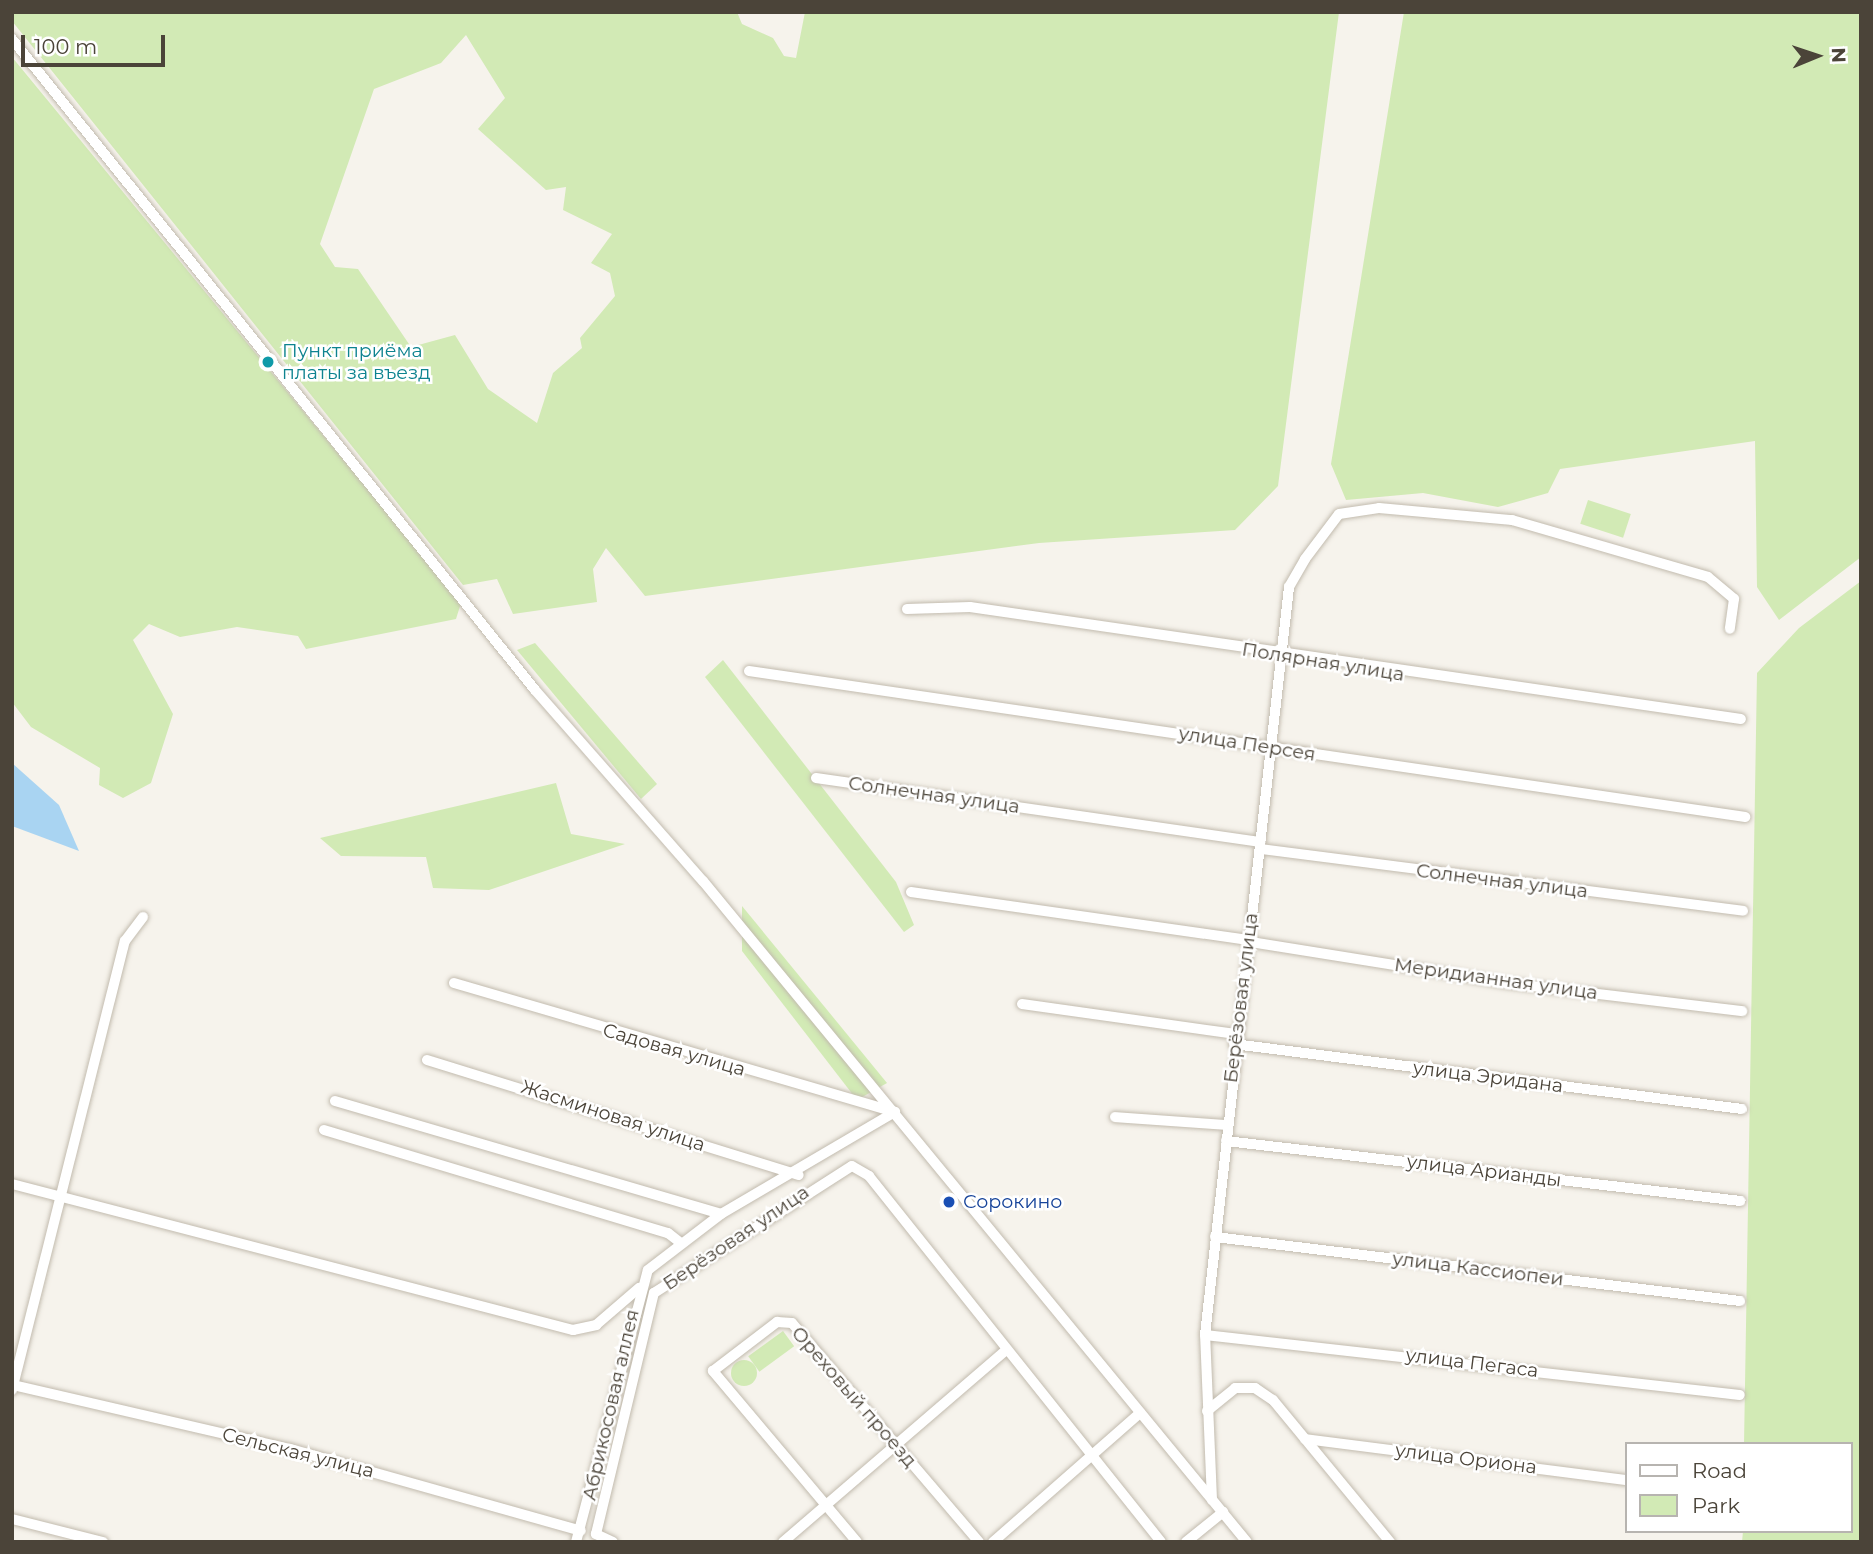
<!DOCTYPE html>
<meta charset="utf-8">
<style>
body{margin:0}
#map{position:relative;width:1873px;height:1554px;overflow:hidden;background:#f6f3ec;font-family:Montserrat,sans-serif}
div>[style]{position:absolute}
.green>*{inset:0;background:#d2eab5;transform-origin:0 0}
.round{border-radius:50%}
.water>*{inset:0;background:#a9d4f2}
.roads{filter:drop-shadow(0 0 2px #c2bbae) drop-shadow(0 0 2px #c2bbae)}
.minor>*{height:10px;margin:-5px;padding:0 5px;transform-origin:5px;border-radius:5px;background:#fff}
.dots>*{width:19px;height:19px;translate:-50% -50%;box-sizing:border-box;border:4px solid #fff;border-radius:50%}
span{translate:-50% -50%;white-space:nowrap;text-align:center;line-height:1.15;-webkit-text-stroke:5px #fff;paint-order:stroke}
.culture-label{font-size:19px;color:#0d838f}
.left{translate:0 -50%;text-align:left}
.street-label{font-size:19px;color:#4b4439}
.transit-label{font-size:19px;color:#164399}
.frame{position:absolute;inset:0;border:14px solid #4b4439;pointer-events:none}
.legend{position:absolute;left:1625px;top:1442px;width:228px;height:91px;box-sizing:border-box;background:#fff;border:2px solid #b7b4b0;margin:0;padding:9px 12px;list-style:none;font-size:21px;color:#4b4439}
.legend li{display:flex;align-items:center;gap:14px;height:35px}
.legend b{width:35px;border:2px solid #b7b4b0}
.north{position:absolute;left:1782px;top:21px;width:70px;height:70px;-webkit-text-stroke:5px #fff;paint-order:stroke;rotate:88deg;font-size:19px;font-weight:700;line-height:28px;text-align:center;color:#4b4439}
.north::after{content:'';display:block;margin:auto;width:24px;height:32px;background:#4b4439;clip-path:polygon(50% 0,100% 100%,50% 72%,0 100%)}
.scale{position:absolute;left:21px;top:35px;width:144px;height:32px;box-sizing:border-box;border:4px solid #4b4439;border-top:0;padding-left:9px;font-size:21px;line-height:24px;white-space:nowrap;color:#4b4439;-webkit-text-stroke:5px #fff;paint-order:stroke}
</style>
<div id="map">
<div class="green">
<i style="clip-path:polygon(evenodd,12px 12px,737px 12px,742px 24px,773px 38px,784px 56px,796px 58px,805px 12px,1339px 12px,1278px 486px,1235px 530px,1039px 543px,645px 596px,606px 548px,593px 569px,597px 602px,513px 614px,497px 579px,463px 585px,12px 21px,12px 12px,466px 35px,505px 98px,478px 129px,546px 190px,566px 187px,563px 210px,612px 234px,591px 263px,610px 273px,615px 296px,580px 338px,582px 348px,553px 373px,537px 423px,488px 389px,455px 335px,411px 347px,358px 269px,335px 267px,320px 244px,374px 89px,441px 63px,466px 35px)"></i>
<i style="clip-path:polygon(1404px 12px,1861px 12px,1861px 557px,1779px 620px,1757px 587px,1755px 441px,1560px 469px,1548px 493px,1498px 507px,1423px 493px,1346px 500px,1331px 464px)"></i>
<i style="clip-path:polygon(12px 57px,461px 603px,456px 619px,306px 649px,298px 636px,237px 627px,180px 637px,149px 624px,133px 640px,173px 714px,151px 783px,123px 798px,99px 785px,100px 768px,31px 727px,12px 702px)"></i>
<i style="left:1588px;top:500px;width:45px;height:25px;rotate:18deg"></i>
<i style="clip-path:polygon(1861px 581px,1861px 1542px,1742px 1542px,1743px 1531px,1850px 1531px,1850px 1444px,1744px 1444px,1757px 673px,1799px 628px)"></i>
<i style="clip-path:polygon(535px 643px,657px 784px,641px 799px,517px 650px)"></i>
<i style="clip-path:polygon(723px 660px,896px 882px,914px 925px,904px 932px,705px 677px)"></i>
<i style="clip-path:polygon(556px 783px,571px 834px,625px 844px,489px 890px,433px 888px,426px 857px,341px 856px,320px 838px)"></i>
<i style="clip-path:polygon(742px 906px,887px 1083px,857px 1100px,742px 951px)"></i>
<i style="left:783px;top:1331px;width:19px;height:43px;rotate:54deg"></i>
<i class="round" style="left:731px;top:1360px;width:26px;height:26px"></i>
</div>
<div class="water">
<i style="clip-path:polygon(12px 763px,59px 805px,79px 851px,12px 826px)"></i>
</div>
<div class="roads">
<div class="minor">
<i style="left:12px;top:39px;width:835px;rotate:51.22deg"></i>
<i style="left:535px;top:690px;width:254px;rotate:48.7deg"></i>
<i style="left:703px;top:881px;width:856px;rotate:50.55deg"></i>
<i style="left:907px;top:609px;width:63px;rotate:-1.8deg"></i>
<i style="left:970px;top:607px;width:779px;rotate:8.27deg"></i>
<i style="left:749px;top:671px;width:1007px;rotate:8.34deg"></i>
<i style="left:816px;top:778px;width:449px;rotate:8.2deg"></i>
<i style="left:1261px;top:849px;width:486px;rotate:7.3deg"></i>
<i style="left:911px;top:892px;width:339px;rotate:8.1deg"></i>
<i style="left:1251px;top:942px;width:258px;rotate:9.1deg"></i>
<i style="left:1506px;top:983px;width:238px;rotate:6.8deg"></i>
<i style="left:454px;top:983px;width:459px;rotate:16.3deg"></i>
<i style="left:1022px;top:1004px;width:216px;rotate:8deg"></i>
<i style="left:1234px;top:1044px;width:512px;rotate:7.29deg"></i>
<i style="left:427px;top:1060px;width:389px;rotate:17.2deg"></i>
<i style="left:335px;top:1101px;width:402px;rotate:16.3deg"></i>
<i style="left:1115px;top:1117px;width:112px;rotate:4.1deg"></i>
<i style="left:324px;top:1130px;width:359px;rotate:16.7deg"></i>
<i style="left:668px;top:1233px;width:16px;rotate:38deg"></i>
<i style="left:1226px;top:1141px;width:518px;rotate:6.65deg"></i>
<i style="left:12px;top:1184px;width:580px;rotate:14.59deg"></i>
<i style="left:573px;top:1330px;width:24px;rotate:-12deg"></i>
<i style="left:596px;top:1325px;width:57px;rotate:-40.7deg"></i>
<i style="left:1215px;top:1237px;width:529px;rotate:6.95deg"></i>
<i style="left:1205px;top:1335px;width:538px;rotate:6.4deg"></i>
<i style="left:13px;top:1385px;width:284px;rotate:13deg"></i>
<i style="left:290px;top:1449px;width:302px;rotate:15.7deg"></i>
<i style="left:12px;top:1390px;width:463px;rotate:-75.9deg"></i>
<i style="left:125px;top:941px;width:30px;rotate:-53deg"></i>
<i style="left:1207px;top:1411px;width:36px;rotate:-39deg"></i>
<i style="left:1235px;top:1388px;width:20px"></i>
<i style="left:1255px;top:1388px;width:22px;rotate:34deg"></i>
<i style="left:1273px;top:1400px;width:184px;rotate:50.5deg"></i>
<i style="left:1305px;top:1439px;width:324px;rotate:7.3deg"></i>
<i style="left:1212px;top:1500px;width:165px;rotate:-92.4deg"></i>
<i style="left:1205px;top:1335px;width:753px;rotate:-83.59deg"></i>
<i style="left:1289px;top:587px;width:32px;rotate:-60deg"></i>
<i style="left:1305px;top:559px;width:56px;rotate:-52.9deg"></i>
<i style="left:1339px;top:514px;width:40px;rotate:-8.5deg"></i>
<i style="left:1379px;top:508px;width:134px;rotate:5.2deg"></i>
<i style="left:1512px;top:520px;width:204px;rotate:16.2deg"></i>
<i style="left:1708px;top:577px;width:34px;rotate:40deg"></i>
<i style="left:1734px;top:599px;width:30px;rotate:98deg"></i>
<i style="left:12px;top:1519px;width:94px;rotate:14.2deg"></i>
<i style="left:576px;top:1542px;width:281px;rotate:-75.2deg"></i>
<i style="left:648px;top:1270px;width:92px;rotate:-37.5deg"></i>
<i style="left:721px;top:1214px;width:202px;rotate:-30.4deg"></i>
<i style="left:613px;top:1542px;width:19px;rotate:-155deg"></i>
<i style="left:596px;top:1534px;width:248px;rotate:-76.5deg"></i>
<i style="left:654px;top:1293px;width:235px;rotate:-32.7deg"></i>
<i style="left:852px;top:1166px;width:20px;rotate:30deg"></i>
<i style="left:869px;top:1176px;width:468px;rotate:51.4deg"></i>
<i style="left:783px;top:1542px;width:294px;rotate:-40.7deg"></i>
<i style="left:857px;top:1542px;width:224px;rotate:-130.1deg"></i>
<i style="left:713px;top:1371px;width:81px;rotate:-37.4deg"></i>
<i style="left:777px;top:1322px;width:15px;rotate:4deg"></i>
<i style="left:792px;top:1323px;width:288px;rotate:49.5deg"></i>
<i style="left:993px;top:1542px;width:196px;rotate:-41.3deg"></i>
<i style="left:1186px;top:1542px;width:48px;rotate:-39deg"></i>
</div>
</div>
<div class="dots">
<i style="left:268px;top:362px;background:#0f9aa8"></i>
<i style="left:949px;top:1202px;background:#1a4fb4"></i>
</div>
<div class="culture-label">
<span class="left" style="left:282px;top:362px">Пункт приёма<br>платы за въезд</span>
</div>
<div class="street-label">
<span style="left:1323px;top:662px;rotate:9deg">Полярная улица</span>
<span style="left:1247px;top:744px;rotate:9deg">улица Персея</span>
<span style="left:934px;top:795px;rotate:8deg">Солнечная улица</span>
<span style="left:1502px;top:881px;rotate:7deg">Солнечная улица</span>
<span style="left:1496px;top:979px;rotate:8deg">Меридианная улица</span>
<span style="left:1241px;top:998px;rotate:-83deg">Берёзовая улица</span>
<span style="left:674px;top:1050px;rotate:16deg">Садовая улица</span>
<span style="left:1488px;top:1077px;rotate:7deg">улица Эридана</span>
<span style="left:613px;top:1116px;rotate:18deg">Жасминовая улица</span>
<span style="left:1484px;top:1171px;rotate:7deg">улица Арианды</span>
<span style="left:736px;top:1238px;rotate:-34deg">Берёзовая улица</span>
<span style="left:1478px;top:1269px;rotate:7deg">улица Кассиопеи</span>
<span style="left:1472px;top:1363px;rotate:7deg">улица Пегаса</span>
<span style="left:854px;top:1397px;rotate:49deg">Ореховый проезд</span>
<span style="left:611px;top:1405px;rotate:-77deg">Абрикосовая аллея</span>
<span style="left:298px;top:1453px;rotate:14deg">Сельская улица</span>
<span style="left:1466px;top:1459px;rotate:7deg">улица Ориона</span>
</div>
<div class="transit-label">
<span class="left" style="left:963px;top:1202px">Сорокино</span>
</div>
<div class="frame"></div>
<ul class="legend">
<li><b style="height:9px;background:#fff"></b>Road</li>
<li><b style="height:19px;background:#d2eab5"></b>Park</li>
</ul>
<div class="north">N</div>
<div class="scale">100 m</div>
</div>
